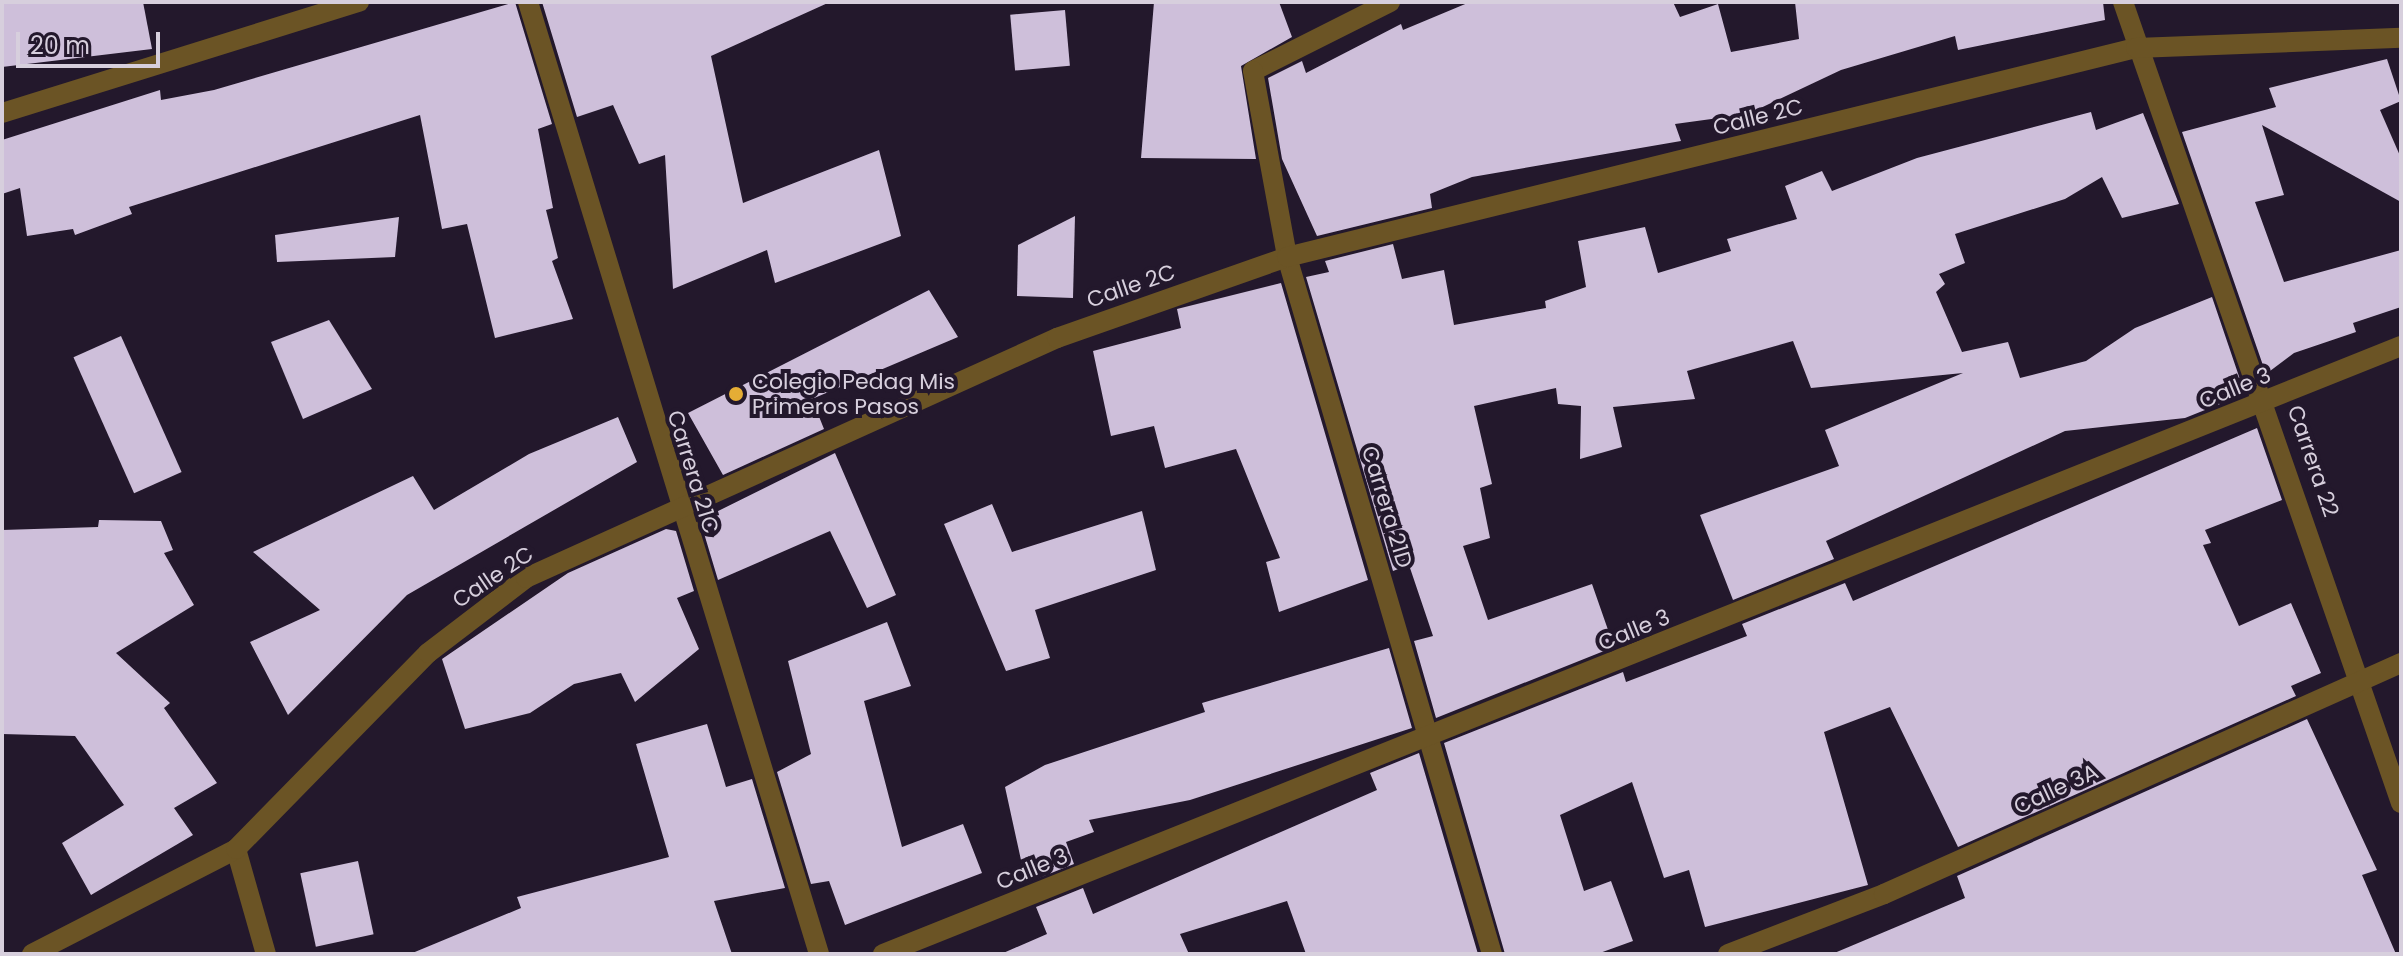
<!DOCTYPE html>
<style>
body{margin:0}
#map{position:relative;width:2403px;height:956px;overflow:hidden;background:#23182c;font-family:Poppins,sans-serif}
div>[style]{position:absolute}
.building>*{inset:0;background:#cebfda;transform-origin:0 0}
.minor>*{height:20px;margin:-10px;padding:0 10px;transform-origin:10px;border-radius:10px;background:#6b5425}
.dots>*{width:22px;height:22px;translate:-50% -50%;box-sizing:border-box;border:4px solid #23182c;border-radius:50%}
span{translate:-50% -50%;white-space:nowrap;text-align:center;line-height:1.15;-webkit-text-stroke:8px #23182c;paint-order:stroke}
.street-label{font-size:22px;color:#d7cfdd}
.poi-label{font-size:22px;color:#d7cfdd}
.left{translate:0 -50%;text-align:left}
.frame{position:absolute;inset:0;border:4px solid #d7cfdd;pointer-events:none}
.scale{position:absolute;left:16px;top:32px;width:144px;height:36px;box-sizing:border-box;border:4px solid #d7cfdd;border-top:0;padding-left:10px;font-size:24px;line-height:28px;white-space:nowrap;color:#d7cfdd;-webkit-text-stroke:6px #23182c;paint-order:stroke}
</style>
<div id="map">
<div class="building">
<i style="clip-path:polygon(2px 2px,143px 2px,152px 49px,2px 67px)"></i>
<i style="clip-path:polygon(515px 2px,552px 124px,538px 129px,553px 208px,546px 210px,558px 258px,552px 261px,573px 319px,495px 338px,467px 224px,442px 229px,420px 115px,129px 207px,132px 214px,75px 235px,73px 229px,27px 236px,20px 188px,2px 194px,2px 140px,160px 90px,161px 100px,214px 90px)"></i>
<i style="clip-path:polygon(542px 2px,830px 2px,711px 56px,743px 203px,879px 150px,901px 236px,775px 283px,767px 250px,673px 289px,665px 155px,639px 164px,613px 105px,577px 117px)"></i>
<i style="clip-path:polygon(1154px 2px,1279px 2px,1292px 37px,1241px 66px,1256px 159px,1141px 158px)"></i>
<i style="clip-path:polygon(1470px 2px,1673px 2px,1680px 17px,1718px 4px,1731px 52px,1799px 39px,1795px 2px,2103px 2px,2105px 20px,1958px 50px,1955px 36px,1841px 70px,1748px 114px,1675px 124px,1681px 141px,1472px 177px,1430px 194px,1432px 208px,1317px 236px,1282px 159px,1268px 78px,1302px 61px,1306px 73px,1401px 24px,1403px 30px)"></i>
<i style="left:1065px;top:10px;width:56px;height:55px;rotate:85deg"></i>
<i style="clip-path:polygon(2387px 59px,2401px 101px,2380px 110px,2401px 158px,2401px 202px,2262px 125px,2284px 195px,2255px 202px,2284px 282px,2401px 250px,2401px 307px,2353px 323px,2356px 332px,2294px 353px,2266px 374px,2182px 132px,2276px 107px,2269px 88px)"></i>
<i style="clip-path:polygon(2091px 112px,2096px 130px,2143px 113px,2179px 204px,2122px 218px,2102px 177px,2065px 199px,1955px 234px,1965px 263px,1939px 274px,1945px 284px,1936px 292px,1962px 352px,2008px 342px,2020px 378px,2086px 361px,2135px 328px,2212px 297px,2245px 394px,2185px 418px,2065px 431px,1826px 541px,1834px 559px,1733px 600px,1700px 515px,1839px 466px,1825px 430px,1963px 373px,1811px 388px,1793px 341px,1687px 371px,1695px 399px,1613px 407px,1622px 447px,1580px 459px,1581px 406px,1558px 404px,1556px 388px,1474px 406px,1492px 484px,1480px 488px,1490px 538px,1463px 546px,1488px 620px,1592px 584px,1614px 647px,1436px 718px,1414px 641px,1433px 636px,1409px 565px,1393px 571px,1306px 277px,1329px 272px,1325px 261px,1393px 244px,1402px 279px,1444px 270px,1454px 325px,1546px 308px,1545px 301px,1586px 287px,1578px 241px,1645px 227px,1658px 273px,1731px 251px,1727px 239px,1797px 219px,1785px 186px,1822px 171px,1832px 191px,1917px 158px)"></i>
<i style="clip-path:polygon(1075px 216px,1073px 298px,1017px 296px,1018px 245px)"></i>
<i style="clip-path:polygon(399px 217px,395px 257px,277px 262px,275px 235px)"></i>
<i style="clip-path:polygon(1281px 283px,1368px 580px,1279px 612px,1266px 562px,1280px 558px,1236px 449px,1165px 468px,1154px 426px,1111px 436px,1093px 351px,1181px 328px,1177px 309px)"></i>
<i style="clip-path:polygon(929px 290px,958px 337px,812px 399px,824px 429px,723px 475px,688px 413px)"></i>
<i style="clip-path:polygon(329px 320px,372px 389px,303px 419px,271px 342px)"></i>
<i style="left:121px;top:336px;width:149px;height:52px;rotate:66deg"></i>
<i style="clip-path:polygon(618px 417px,637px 462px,407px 595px,288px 715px,250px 642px,320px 610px,253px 552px,413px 476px,434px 510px,529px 454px)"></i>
<i style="clip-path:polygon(2257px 428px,2282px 500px,2205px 530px,2211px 543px,2203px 545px,2239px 626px,2291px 603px,2321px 673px,2291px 686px,2296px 696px,1958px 847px,1890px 707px,1824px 732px,1868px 885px,1705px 927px,1689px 870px,1664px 878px,1632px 782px,1560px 815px,1584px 891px,1611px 881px,1633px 941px,1597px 954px,1505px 954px,1444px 743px,1623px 672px,1626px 682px,1747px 636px,1742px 624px,1845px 583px,1853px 601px)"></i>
<i style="clip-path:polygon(835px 453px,896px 595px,867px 608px,830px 531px,718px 580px,700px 520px)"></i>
<i style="clip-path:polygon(992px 504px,1012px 552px,1142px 511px,1156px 570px,1035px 610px,1050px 658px,1006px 671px,944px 524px)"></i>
<i style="clip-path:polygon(99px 520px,161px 521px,173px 550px,164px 553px,194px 605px,116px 653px,170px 703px,164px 708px,217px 783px,174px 808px,193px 835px,91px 895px,62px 843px,124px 805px,75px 736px,2px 734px,2px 530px,98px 527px)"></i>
<i style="clip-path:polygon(666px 529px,676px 531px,694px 591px,677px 598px,699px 649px,635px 702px,621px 673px,574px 684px,530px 713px,465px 729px,442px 659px,568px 573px)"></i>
<i style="clip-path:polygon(887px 622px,911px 686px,864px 701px,902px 847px,963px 824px,982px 873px,845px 925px,829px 881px,811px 884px,777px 772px,811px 754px,788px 661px)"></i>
<i style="clip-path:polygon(1389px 648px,1412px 728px,1190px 800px,1089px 820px,1094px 832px,1066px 842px,1074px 864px,1026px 883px,1005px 787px,1045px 765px,1205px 712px,1202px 703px)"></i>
<i style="clip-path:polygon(2307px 719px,2377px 870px,2362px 875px,2396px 954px,1832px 954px,1965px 898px,1957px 876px)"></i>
<i style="clip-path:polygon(707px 724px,726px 787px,752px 779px,785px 888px,714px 901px,732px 954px,410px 954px,521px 908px,517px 897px,669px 857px,636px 744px)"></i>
<i style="clip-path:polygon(1419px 753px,1478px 954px,1306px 954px,1287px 901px,1180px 934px,1189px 954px,1001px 954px,1047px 934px,1036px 907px,1083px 888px,1093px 914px,1377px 790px,1370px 773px)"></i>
<i style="left:358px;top:861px;width:75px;height:59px;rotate:78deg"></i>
</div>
<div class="minor">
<i style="left:528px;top:2px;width:995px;rotate:73deg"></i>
<i style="left:1390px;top:2px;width:153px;rotate:153.3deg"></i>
<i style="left:1253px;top:71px;width:189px;rotate:79.6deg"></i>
<i style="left:1287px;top:257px;width:727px;rotate:73.61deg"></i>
<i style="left:2123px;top:2px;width:848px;rotate:70.86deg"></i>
<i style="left:2px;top:113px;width:374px;rotate:-17.3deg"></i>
<i style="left:236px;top:849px;width:109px;rotate:74.1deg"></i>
<i style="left:32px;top:954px;width:229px;rotate:-27.2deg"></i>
<i style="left:236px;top:849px;width:274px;rotate:-45.6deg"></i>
<i style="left:428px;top:653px;width:123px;rotate:-37.4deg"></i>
<i style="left:526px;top:578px;width:583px;rotate:-24.32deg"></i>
<i style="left:1057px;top:338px;width:244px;rotate:-19.4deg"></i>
<i style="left:1287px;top:257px;width:874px;rotate:-13.83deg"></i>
<i style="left:2136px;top:48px;width:265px;rotate:-2.2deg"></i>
<i style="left:883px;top:954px;width:1635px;rotate:-21.83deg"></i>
<i style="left:1728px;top:954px;width:167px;rotate:-21deg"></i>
<i style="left:1884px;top:894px;width:566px;rotate:-24.08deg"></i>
</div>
<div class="dots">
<i style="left:736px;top:394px;background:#e5ad35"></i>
</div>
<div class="street-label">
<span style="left:1758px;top:117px;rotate:-14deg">Calle 2C</span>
<span style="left:1131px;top:286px;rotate:-19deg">Calle 2C</span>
<span style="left:2235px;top:388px;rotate:-22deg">Calle 3</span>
<span style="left:2313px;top:461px;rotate:71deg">Carrera 22</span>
<span style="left:693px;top:472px;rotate:73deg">Carrera 21C</span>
<span style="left:1387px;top:507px;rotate:73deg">Carrera 21D</span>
<span style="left:493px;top:577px;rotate:-34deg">Calle 2C</span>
<span style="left:1634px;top:630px;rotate:-22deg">Calle 3</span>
<span style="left:2056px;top:789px;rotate:-25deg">Calle 3A</span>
<span style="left:1032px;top:869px;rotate:-22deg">Calle 3</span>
</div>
<div class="poi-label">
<span class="left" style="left:752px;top:394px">Colegio Pedag Mis<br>Primeros Pasos</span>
</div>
<div class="frame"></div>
<div class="scale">20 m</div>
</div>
